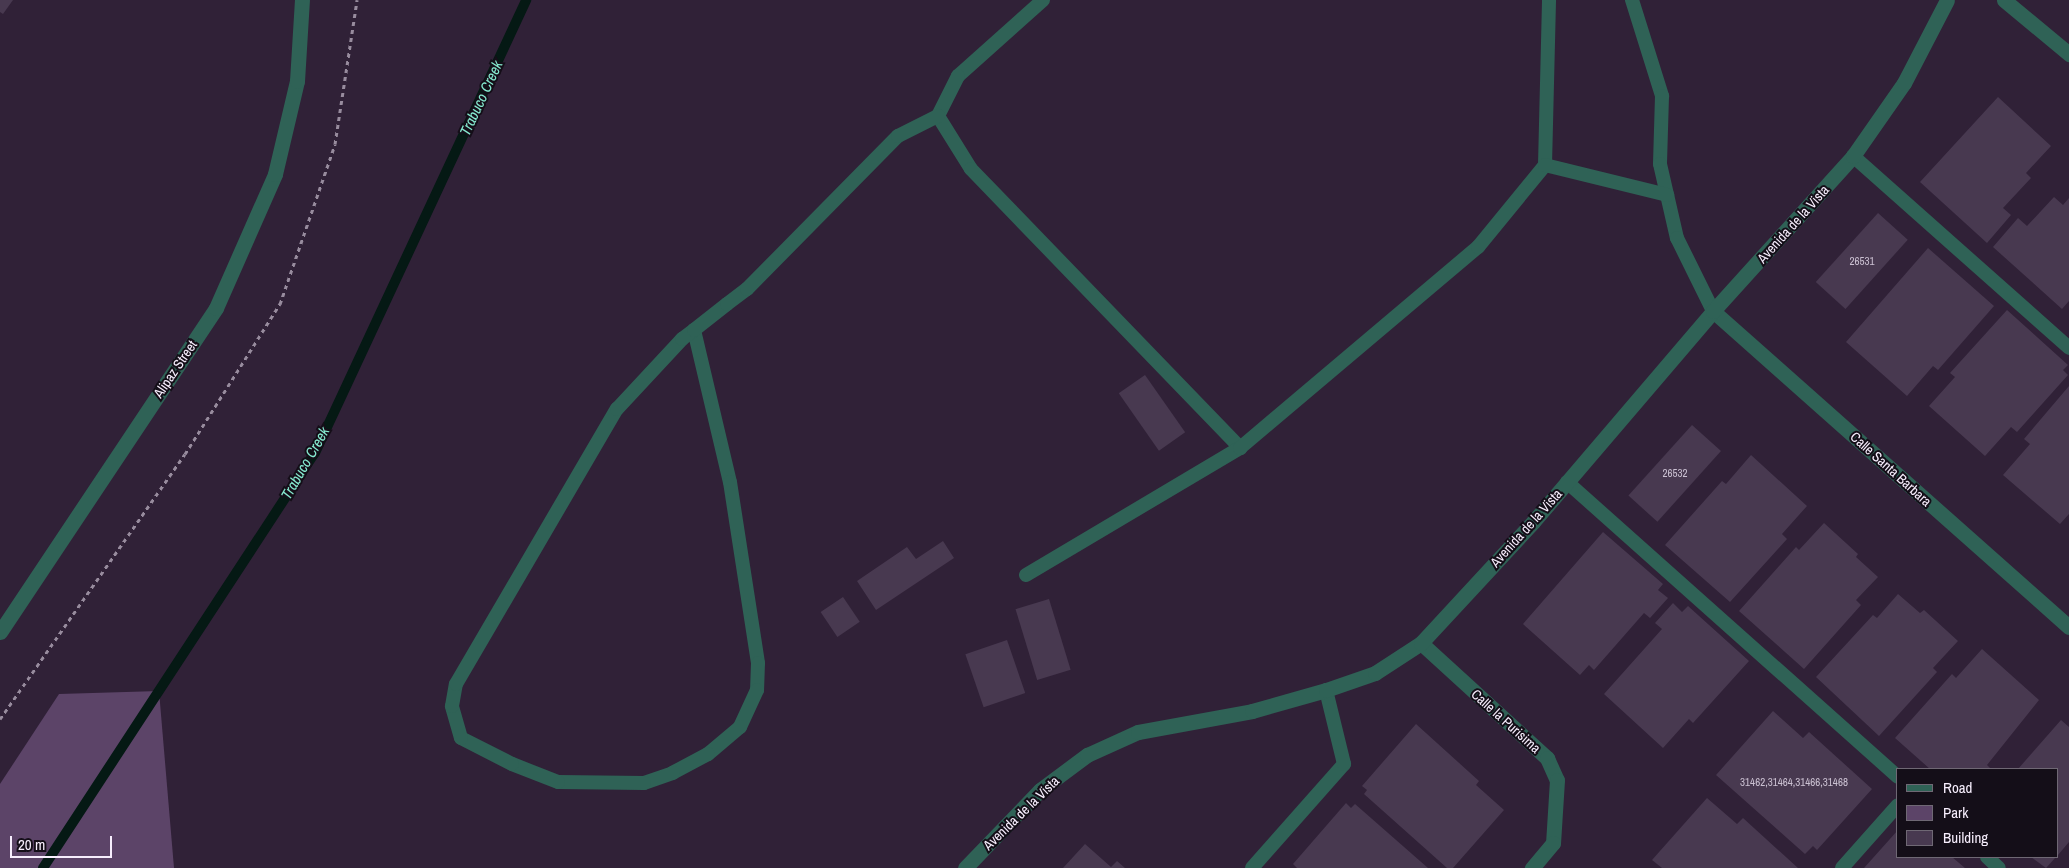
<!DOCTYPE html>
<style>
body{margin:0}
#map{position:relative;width:2069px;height:868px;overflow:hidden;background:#302137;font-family:"Archivo Narrow",sans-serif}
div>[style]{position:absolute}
.green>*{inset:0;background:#5c4468}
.stream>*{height:10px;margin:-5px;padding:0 5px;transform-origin:5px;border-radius:5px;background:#051914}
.building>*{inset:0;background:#483950;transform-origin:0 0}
.path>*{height:3px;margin-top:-1.5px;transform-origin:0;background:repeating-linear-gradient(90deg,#988c9e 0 4px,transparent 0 8px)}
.service>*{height:14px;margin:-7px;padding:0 7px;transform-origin:7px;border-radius:7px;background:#2f6256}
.minor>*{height:15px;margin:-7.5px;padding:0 7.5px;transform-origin:7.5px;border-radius:7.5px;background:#2f6256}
.tertiary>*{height:15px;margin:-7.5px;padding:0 7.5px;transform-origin:7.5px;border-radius:7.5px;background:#2f6256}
span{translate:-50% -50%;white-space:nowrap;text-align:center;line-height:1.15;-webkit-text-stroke:4px #140e18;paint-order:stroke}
.number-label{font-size:11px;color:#cbc1d2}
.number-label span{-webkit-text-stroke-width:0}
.street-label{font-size:14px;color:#f7eefd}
.water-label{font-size:15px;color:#86ead0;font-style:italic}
.legend{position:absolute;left:1896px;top:768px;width:162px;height:90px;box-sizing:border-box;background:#140e18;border:1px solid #6f6874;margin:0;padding:6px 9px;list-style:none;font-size:15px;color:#f7eefd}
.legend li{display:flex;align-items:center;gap:10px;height:25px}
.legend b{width:25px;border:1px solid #6f6874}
.scale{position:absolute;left:10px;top:836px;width:102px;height:22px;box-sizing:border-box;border:2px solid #f7eefd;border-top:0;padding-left:6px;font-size:15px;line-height:18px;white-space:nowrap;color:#f7eefd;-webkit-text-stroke:4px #140e18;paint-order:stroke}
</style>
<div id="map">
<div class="green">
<i style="clip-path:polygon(159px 691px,174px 868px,0 868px,0 784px,59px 694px)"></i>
</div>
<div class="stream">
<i style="left:43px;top:868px;width:496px;rotate:-56.8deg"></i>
<i style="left:315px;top:453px;width:500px;rotate:-65deg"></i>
</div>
<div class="building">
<i style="clip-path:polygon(0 0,13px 0,3px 14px,0 12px)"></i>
<i style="clip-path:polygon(1998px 97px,2051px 146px,2026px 173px,2031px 178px,2003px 208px,2011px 215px,1987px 243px,1920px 182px)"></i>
<i style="clip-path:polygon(2054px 197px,2063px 205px,2069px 198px,2069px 301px,2062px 309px,1993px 247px,2018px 218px,2027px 226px)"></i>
<i style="left:1878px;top:213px;width:40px;height:93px;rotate:42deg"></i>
<i style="clip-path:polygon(1928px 248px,1994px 306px,1938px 370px,1933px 366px,1907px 396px,1846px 342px)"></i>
<i style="clip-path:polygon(2007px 310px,2068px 365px,2063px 370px,2068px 375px,2017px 432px,2011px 427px,1985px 456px,1929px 406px,1955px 377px,1950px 373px)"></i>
<i style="left:1145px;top:375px;width:70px;height:32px;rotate:55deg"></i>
<i style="clip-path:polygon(2069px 386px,2069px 514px,2060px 524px,2003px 475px,2030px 444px,2024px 439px)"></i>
<i style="left:1692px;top:425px;width:39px;height:95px;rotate:42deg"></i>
<i style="clip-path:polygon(1751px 455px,1807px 506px,1782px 534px,1787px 539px,1730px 602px,1665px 545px,1722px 481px,1726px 484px)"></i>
<i style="clip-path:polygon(1824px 523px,1858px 554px,1856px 557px,1878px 577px,1856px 600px,1861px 605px,1804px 669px,1739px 611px,1796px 547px,1799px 550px)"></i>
<i style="clip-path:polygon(1603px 532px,1663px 584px,1658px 590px,1668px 598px,1650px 618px,1644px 613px,1594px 670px,1589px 665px,1580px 675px,1523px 624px)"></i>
<i style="clip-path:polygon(943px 541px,954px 558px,876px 610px,857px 581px,907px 547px,916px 559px)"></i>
<i style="clip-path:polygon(1898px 594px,1920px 613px,1924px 610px,1958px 641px,1933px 668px,1937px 672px,1879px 736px,1816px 677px,1873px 615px,1877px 618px)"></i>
<i style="left:843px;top:597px;width:30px;height:27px;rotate:56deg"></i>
<i style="left:1049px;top:599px;width:74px;height:35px;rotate:73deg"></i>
<i style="clip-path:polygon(1673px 603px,1682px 612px,1688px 606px,1749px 661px,1693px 723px,1689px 719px,1663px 748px,1604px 694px,1662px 629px,1655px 623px)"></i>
<i style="left:1007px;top:640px;width:56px;height:44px;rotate:71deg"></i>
<i style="clip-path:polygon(1982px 649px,2039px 700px,1987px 765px,1991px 769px,1930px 769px,1895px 738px,1952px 674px,1956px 678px)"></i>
<i style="clip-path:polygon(1773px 711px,1803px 738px,1809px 732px,1872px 789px,1817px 850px,1813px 846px,1805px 854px,1716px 775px)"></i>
<i style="clip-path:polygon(2061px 720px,2069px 727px,2069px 842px,2058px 855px,2058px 769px,2018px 769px)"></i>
<i style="clip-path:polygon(1416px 724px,1479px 781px,1476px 785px,1504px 810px,1453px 868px,1447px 868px,1364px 794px,1367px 790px,1362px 786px)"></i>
<i style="clip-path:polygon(1707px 798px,1737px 824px,1743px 818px,1798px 868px,1662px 868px,1652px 860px)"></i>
<i style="clip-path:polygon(1346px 803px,1351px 808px,1355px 804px,1428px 868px,1297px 868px,1293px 864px)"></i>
<i style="clip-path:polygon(1898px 830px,1898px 857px,1952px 857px,1965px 868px,1864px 868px)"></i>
<i style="clip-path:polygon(1085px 844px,1111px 867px,1117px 861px,1125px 868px,1063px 868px)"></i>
<i style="clip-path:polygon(2031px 857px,2056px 857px,2046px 868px)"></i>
</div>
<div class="path">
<i style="left:0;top:719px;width:323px;rotate:-55.1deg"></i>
<i style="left:185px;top:454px;width:178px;rotate:-57.7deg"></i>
<i style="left:280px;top:304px;width:169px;rotate:-71deg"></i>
<i style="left:335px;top:144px;width:146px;rotate:-81.3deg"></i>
</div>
<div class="service">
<i style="left:1043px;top:0;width:114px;rotate:138.2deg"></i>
<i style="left:958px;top:76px;width:45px;rotate:116.6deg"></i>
<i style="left:938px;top:116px;width:62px;rotate:58.1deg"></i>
<i style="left:971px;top:169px;width:388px;rotate:46deg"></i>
<i style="left:1632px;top:0;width:101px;rotate:72.6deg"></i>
<i style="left:1662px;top:96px;width:68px;rotate:91.7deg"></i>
<i style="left:1660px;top:164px;width:76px;rotate:77.1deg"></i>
<i style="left:1677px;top:238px;width:81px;rotate:63.7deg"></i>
<i style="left:1853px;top:156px;width:289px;rotate:41.6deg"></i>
<i style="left:1545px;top:165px;width:165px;rotate:-88.6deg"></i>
<i style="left:694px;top:330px;width:156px;rotate:76.7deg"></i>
<i style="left:730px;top:482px;width:183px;rotate:81.2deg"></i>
<i style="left:758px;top:663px;width:27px;rotate:92deg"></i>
<i style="left:757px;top:690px;width:41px;rotate:114.7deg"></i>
<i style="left:740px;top:727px;width:42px;rotate:139.8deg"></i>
<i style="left:708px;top:754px;width:40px;rotate:152deg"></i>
<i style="left:673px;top:773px;width:31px;rotate:161deg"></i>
<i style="left:644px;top:783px;width:86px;rotate:-179.3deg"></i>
<i style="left:558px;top:782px;width:49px;rotate:-158.6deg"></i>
<i style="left:512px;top:764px;width:57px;rotate:-153deg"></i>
<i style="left:461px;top:738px;width:33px;rotate:-106deg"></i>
<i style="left:452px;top:706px;width:22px;rotate:-80deg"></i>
<i style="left:456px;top:684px;width:319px;rotate:-59.7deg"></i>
<i style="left:617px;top:409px;width:96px;rotate:-47.1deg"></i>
<i style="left:682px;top:339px;width:15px;rotate:-37deg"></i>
<i style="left:694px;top:330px;width:42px;rotate:-38.2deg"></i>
<i style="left:727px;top:304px;width:25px;rotate:-37deg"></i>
<i style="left:747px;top:289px;width:215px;rotate:-45.4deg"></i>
<i style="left:898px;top:136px;width:45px;rotate:-26.6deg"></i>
<i style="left:1567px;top:482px;width:443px;rotate:41.7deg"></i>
<i style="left:1026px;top:575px;width:249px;rotate:-30.7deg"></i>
<i style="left:1240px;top:448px;width:312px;rotate:-40.2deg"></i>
<i style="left:1478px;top:247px;width:106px;rotate:-50.7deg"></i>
<i style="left:1545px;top:165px;width:126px;rotate:13.8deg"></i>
<i style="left:1987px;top:857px;width:16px;rotate:43deg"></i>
<i style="left:1252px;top:868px;width:139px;rotate:-48.5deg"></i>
<i style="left:1344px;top:764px;width:76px;rotate:-103.7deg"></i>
<i style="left:1842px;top:868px;width:84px;rotate:-48.4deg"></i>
</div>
<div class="minor">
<i style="left:2004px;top:0;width:85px;rotate:39.7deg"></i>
<i style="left:1713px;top:311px;width:476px;rotate:41.6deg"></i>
<i style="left:0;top:632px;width:389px;rotate:-56.3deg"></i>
<i style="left:216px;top:308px;width:146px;rotate:-66.2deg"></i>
<i style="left:275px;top:174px;width:96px;rotate:-76.7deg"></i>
<i style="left:297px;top:81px;width:81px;rotate:-86.5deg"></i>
<i style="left:1421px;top:643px;width:171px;rotate:42.4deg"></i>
<i style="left:1547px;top:758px;width:24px;rotate:66deg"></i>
<i style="left:1557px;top:780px;width:63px;rotate:93.6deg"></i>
<i style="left:1553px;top:843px;width:33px;rotate:130deg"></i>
</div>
<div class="tertiary">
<i style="left:965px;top:868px;width:108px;rotate:-46.1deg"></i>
<i style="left:1040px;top:790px;width:59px;rotate:-36.7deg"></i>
<i style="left:1087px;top:755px;width:56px;rotate:-24.3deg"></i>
<i style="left:1138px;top:732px;width:116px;rotate:-10.4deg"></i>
<i style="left:1252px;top:711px;width:77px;rotate:-15.8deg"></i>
<i style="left:1326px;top:690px;width:52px;rotate:-19.1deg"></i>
<i style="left:1375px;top:673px;width:55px;rotate:-33.1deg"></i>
<i style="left:1421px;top:643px;width:165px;rotate:-47.2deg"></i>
<i style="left:1533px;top:522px;width:277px;rotate:-49.5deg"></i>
<i style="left:1713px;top:311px;width:209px;rotate:-47.9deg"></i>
<i style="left:1853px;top:156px;width:89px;rotate:-55.1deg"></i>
<i style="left:1904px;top:83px;width:93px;rotate:-62.6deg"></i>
</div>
<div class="number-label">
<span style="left:1862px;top:261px">26531</span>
<span style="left:1675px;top:473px">26532</span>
<span style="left:1794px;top:782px">31462,31464,31466,31468</span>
</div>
<div class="street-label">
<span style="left:1793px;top:224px;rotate:-48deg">Avenida de la Vista</span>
<span style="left:175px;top:369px;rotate:-56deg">Alipaz Street</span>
<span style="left:1891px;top:469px;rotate:42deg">Calle Santa Barbara</span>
<span style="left:1526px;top:528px;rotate:-48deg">Avenida de la Vista</span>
<span style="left:1506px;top:721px;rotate:42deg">Calle la Purisima</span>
<span style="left:1021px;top:813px;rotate:-44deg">Avenida de la Vista</span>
</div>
<div class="water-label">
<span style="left:481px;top:98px;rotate:-65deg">Trabuco Creek</span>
<span style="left:305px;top:463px;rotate:-60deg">Trabuco Creek</span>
</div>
<ul class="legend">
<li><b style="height:6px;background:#2f6256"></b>Road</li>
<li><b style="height:14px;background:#5c4468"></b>Park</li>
<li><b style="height:14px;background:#483950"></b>Building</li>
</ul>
<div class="scale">20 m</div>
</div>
